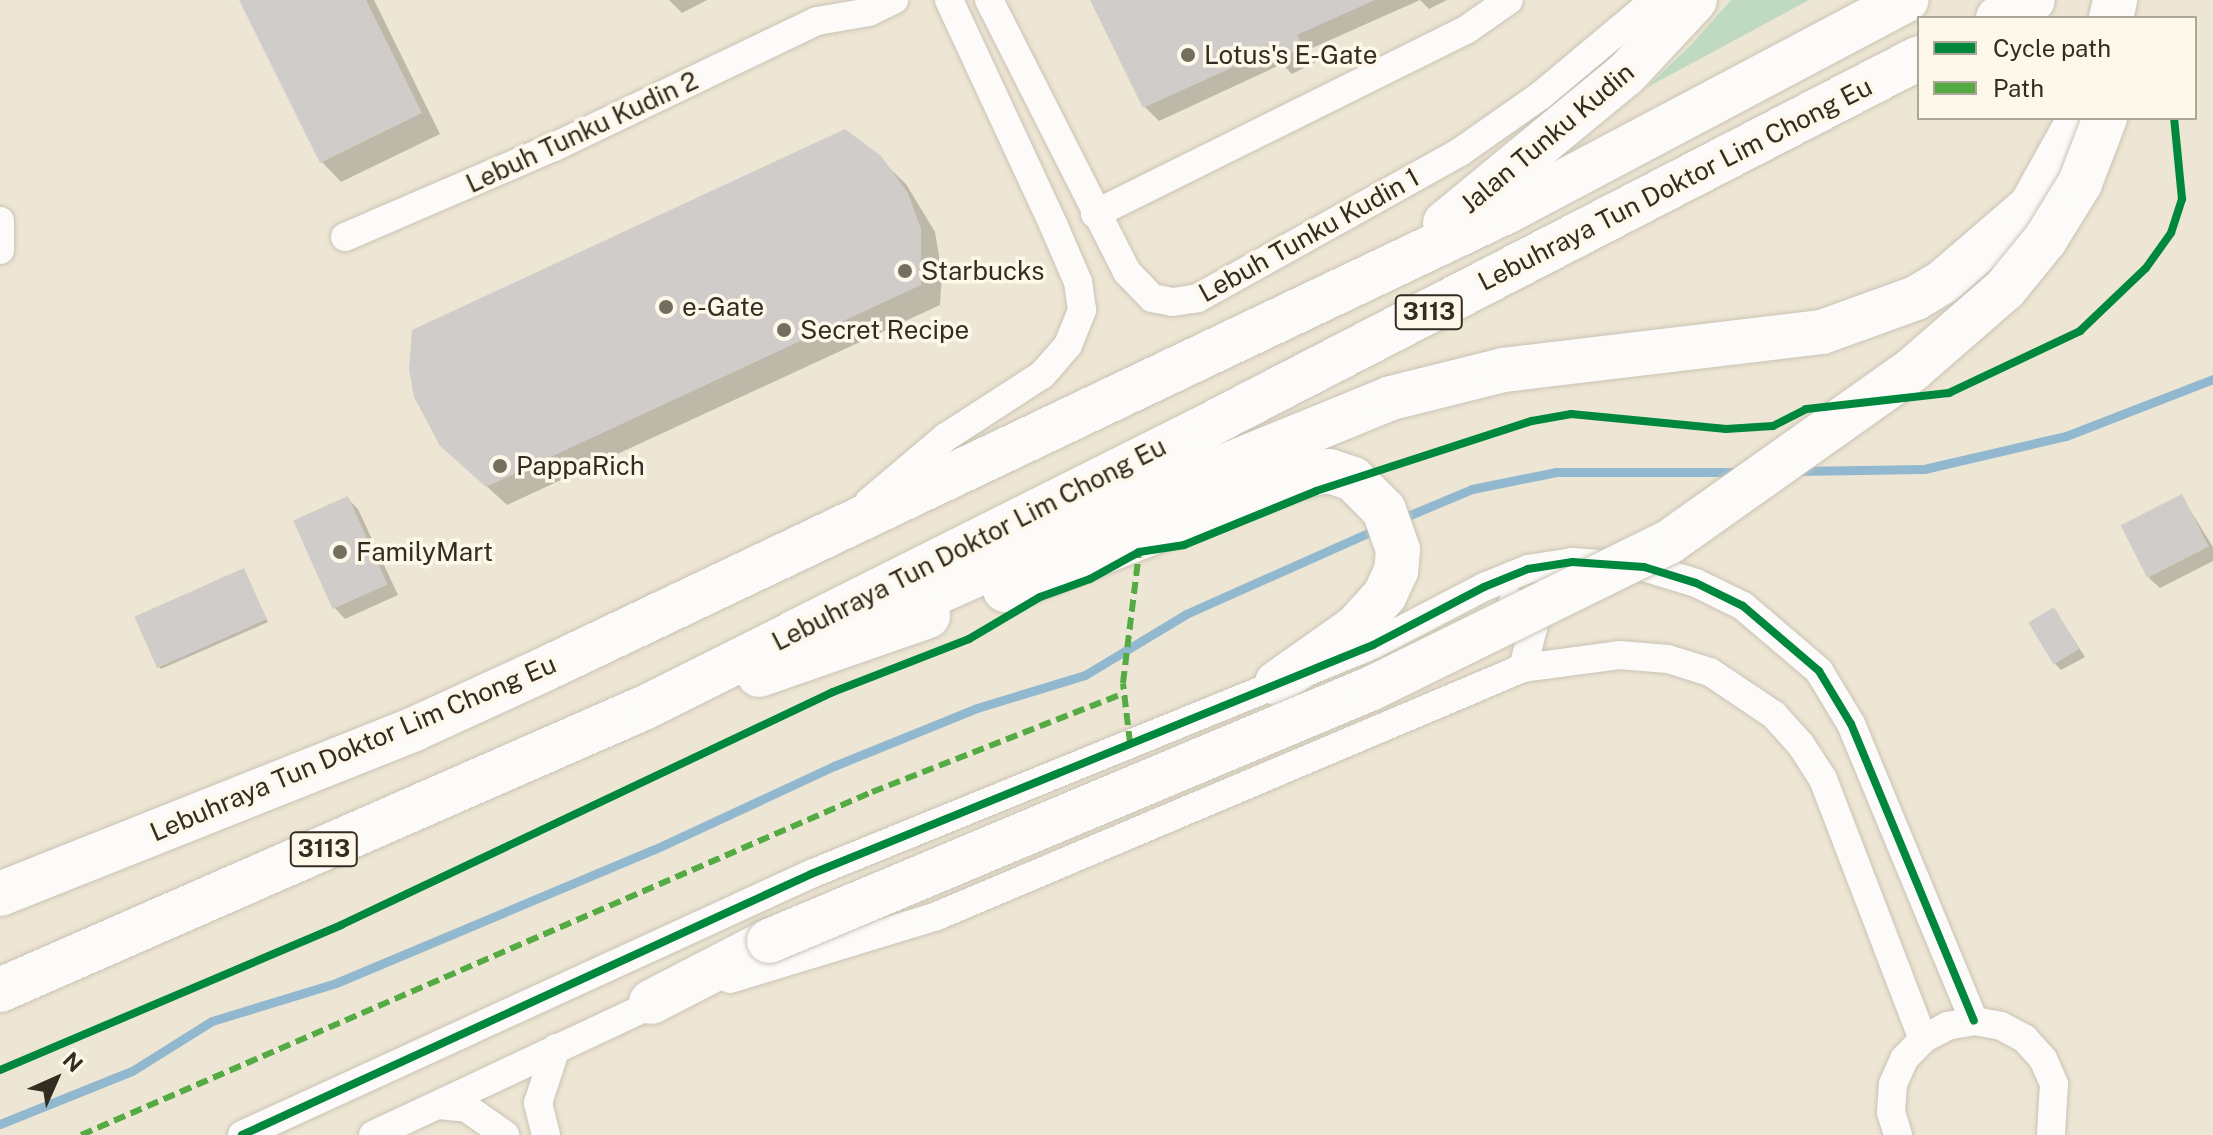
<!DOCTYPE html>
<style>
body{margin:0}
#map{position:relative;width:2213px;height:1135px;overflow:hidden;background:#eee6d4;font-family:"Public Sans",sans-serif}
div>[style]{position:absolute}
.green>*{inset:0;background:#bfdac0}
.shadow>*{inset:0;background:#0003}
.stream>*{height:9px;margin:-4.5px;padding:0 4.5px;transform-origin:4.5px;border-radius:4.5px;background:#92b8cf}
.building>*{inset:0;background:#cfccca;transform-origin:0 0}
.roads{filter:drop-shadow(0 0 2px #c9c3b5) drop-shadow(0 0 2px #c9c3b5)}
.minor>*{height:28px;margin:-14px;padding:0 14px;transform-origin:14px;border-radius:14px;background:#fcfbf9}
.trunk>*{height:44px;margin:-22px;padding:0 22px;transform-origin:22px;border-radius:22px;background:#fcfbf9}
.bridges{filter:drop-shadow(0 0 2px #c9c3b5) drop-shadow(0 0 2px #c9c3b5)}
.trunk-bridge>*{height:44px;margin:-22px;padding:0 22px;transform-origin:22px;border-radius:22px;background:#fcfbf9}
.quiet>*{height:6px;margin-top:-3px;transform-origin:0;background:repeating-linear-gradient(90deg,#54ab43 0 12px,transparent 0 18px)}
.cycleway>*{height:8px;margin:-4px;padding:0 4px;transform-origin:4px;border-radius:4px;background:#00873e}
.dots>*{width:22px;height:22px;translate:-50% -50%;box-sizing:border-box;border:4px solid #fef8eb;border-radius:50%}
span{translate:-50% -50%;white-space:nowrap;text-align:center;line-height:1.15;-webkit-text-stroke:7px #fef8eb;paint-order:stroke}
.shield-label span{padding:2px 6px;background:#fef8eb;border:2px solid;border-radius:6px;-webkit-text-stroke-width:0}
.shield-label{font-size:24px;color:#322d20;font-weight:700}
.poi-label{font-size:26px;color:#322d20}
.left{translate:0 -50%;text-align:left}
.street-label{font-size:26px;color:#322d20}
.legend{position:absolute;left:1917px;top:16px;width:280px;height:104px;box-sizing:border-box;background:#fef8eb;border:2px solid #aca79a;margin:0;padding:10px 14px;list-style:none;font-size:24px;color:#322d20}
.legend li{display:flex;align-items:center;gap:16px;height:40px}
.legend b{width:40px;border:2px solid #aca79a}
.north{position:absolute;left:16px;top:1039px;width:80px;height:80px;-webkit-text-stroke:6px #fef8eb;paint-order:stroke;rotate:45deg;font-size:22px;font-weight:700;line-height:32px;text-align:center;color:#322d20}
.north::after{content:'';display:block;margin:auto;width:28px;height:36px;background:#322d20;clip-path:polygon(50% 0,100% 100%,50% 72%,0 100%)}
</style>
<div id="map">
<div class="green">
<i style="clip-path:polygon(1731px 0,1809px 0,1646px 88px,1691px 45px)"></i>
</div>
<div class="shadow">
<i style="clip-path:polygon(241px 0,374px 0,440px 134px,341px 182px,322px 162px)"></i>
<i style="clip-path:polygon(669px 0,707px 0,682px 13px)"></i>
<i style="clip-path:polygon(1092px 0,1420px 0,1310px 49px,1316px 62px,1292px 74px,1282px 64px,1159px 121px,1145px 107px)"></i>
<i style="clip-path:polygon(1420px 0,1447px 0,1429px 9px)"></i>
<i style="clip-path:polygon(885px 164px,906px 184px,935px 232px,942px 274px,940px 305px,507px 505px,442px 445px)"></i>
<i style="clip-path:polygon(2182px 497px,2213px 547px,2213px 561px,2160px 588px,2149px 578px)"></i>
<i style="clip-path:polygon(348px 499px,358px 509px,398px 595px,345px 619px,335px 608px,295px 522px)"></i>
<i style="clip-path:polygon(244px 571px,268px 622px,161px 669px,158px 666px)"></i>
<i style="clip-path:polygon(2054px 609px,2085px 657px,2061px 670px,2054px 663px)"></i>
</div>
<div class="stream">
<i style="left:1798px;top:471px;width:126px;rotate:-0.9deg"></i>
<i style="left:1924px;top:469px;width:146px;rotate:-13.1deg"></i>
<i style="left:2066px;top:436px;width:158px;rotate:-21.2deg"></i>
<i style="left:1398px;top:520px;width:80px;rotate:-22.7deg"></i>
<i style="left:1472px;top:489px;width:86px;rotate:-11.4deg"></i>
<i style="left:1556px;top:472px;width:183px"></i>
<i style="left:0;top:1124px;width:142px;rotate:-21.9deg"></i>
<i style="left:132px;top:1071px;width:94px;rotate:-32deg"></i>
<i style="left:212px;top:1021px;width:130px;rotate:-17deg"></i>
<i style="left:336px;top:983px;width:344px;rotate:-22.8deg"></i>
<i style="left:653px;top:850px;width:200px;rotate:-24.9deg"></i>
<i style="left:834px;top:766px;width:154px;rotate:-22.1deg"></i>
<i style="left:977px;top:708px;width:113px;rotate:-17deg"></i>
<i style="left:1085px;top:675px;width:118px;rotate:-31.1deg"></i>
<i style="left:1186px;top:614px;width:209px;rotate:-24deg"></i>
</div>
<div class="building">
<i style="clip-path:polygon(239px 0,366px 0,422px 113px,320px 163px)"></i>
<i style="clip-path:polygon(1090px 0,1375px 0,1297px 35px,1303px 47px,1276px 61px,1271px 50px,1143px 108px)"></i>
<i style="clip-path:polygon(845px 129px,881px 156px,908px 193px,921px 229px,921px 285px,486px 487px,440px 446px,414px 397px,409px 369px,412px 330px)"></i>
<i style="left:2182px;top:494px;width:59px;height:69px;rotate:63deg"></i>
<i style="left:348px;top:496px;width:97px;height:60px;rotate:66deg"></i>
<i style="left:244px;top:568px;width:56px;height:120px;rotate:66deg"></i>
<i style="left:2054px;top:607px;width:49px;height:30px;rotate:59deg"></i>
</div>
<div class="roads">
<div class="minor">
<i style="left:989px;top:0;width:305px;rotate:63.1deg"></i>
<i style="left:1127px;top:272px;width:36px;rotate:46deg"></i>
<i style="left:1152px;top:298px;width:21px;rotate:11deg"></i>
<i style="left:1173px;top:302px;width:25px;rotate:-9deg"></i>
<i style="left:1198px;top:298px;width:300px;rotate:-29.1deg"></i>
<i style="left:1460px;top:152px;width:98px;rotate:-35deg"></i>
<i style="left:1540px;top:96px;width:150px;rotate:-39.9deg"></i>
<i style="left:1095px;top:214px;width:414px;rotate:-26.4deg"></i>
<i style="left:1466px;top:30px;width:52px;rotate:-34.9deg"></i>
<i style="left:0;top:221px;width:29px;rotate:90deg"></i>
<i style="left:345px;top:237px;width:225px;rotate:-23.3deg"></i>
<i style="left:552px;top:148px;width:294px;rotate:-25.6deg"></i>
<i style="left:817px;top:21px;width:53px;rotate:-9.8deg"></i>
<i style="left:869px;top:12px;width:28px;rotate:-26deg"></i>
<i style="left:869px;top:502px;width:101px;rotate:-40.2deg"></i>
<i style="left:946px;top:437px;width:114px;rotate:-32.9deg"></i>
<i style="left:1042px;top:375px;width:40px;rotate:-49deg"></i>
<i style="left:1068px;top:345px;width:38px;rotate:-68deg"></i>
<i style="left:1082px;top:310px;width:28px;rotate:-98deg"></i>
<i style="left:1078px;top:282px;width:63px;rotate:-113.3deg"></i>
<i style="left:1053px;top:224px;width:247px;rotate:-114.9deg"></i>
<i style="left:1513px;top:602px;width:33px;rotate:52deg"></i>
<i style="left:1533px;top:628px;width:41px;rotate:104deg"></i>
<i style="left:730px;top:979px;width:216px;rotate:-16.9deg"></i>
<i style="left:937px;top:916px;width:636px;rotate:-22.94deg"></i>
<i style="left:1523px;top:668px;width:97px;rotate:-7.7deg"></i>
<i style="left:1619px;top:655px;width:49px;rotate:4.7deg"></i>
<i style="left:1668px;top:659px;width:44px;rotate:17.2deg"></i>
<i style="left:1710px;top:672px;width:77px;rotate:33.9deg"></i>
<i style="left:1774px;top:715px;width:40px;rotate:48deg"></i>
<i style="left:1801px;top:745px;width:40px;rotate:57.1deg"></i>
<i style="left:1823px;top:779px;width:279px;rotate:69deg"></i>
<i style="left:439px;top:1105px;width:28px;rotate:6deg"></i>
<i style="left:467px;top:1108px;width:47px;rotate:35.4deg"></i>
<i style="left:242px;top:1135px;width:626px;rotate:-24.64deg"></i>
<i style="left:811px;top:874px;width:607px;rotate:-22.17deg"></i>
<i style="left:1373px;top:645px;width:125px;rotate:-27.6deg"></i>
<i style="left:1484px;top:587px;width:48px;rotate:-22.2deg"></i>
<i style="left:1528px;top:569px;width:45px;rotate:-9deg"></i>
<i style="left:1572px;top:562px;width:72px;rotate:4deg"></i>
<i style="left:1644px;top:567px;width:54px;rotate:17.1deg"></i>
<i style="left:1696px;top:583px;width:52px;rotate:26.1deg"></i>
<i style="left:1743px;top:606px;width:100px;rotate:40.5deg"></i>
<i style="left:1819px;top:671px;width:62px;rotate:58.9deg"></i>
<i style="left:1851px;top:724px;width:321px;rotate:67.5deg"></i>
<i style="left:373px;top:1135px;width:325px;rotate:-25.1deg"></i>
<i style="left:546px;top:1135px;width:33px;rotate:-104deg"></i>
<i style="left:538px;top:1103px;width:58px;rotate:-71.9deg"></i>
<i style="left:1898px;top:1135px;width:24px;rotate:-107deg"></i>
<i style="left:1891px;top:1112px;width:28px;rotate:-86deg"></i>
<i style="left:1893px;top:1084px;width:27px;rotate:-66deg"></i>
<i style="left:1904px;top:1059px;width:28px;rotate:-46deg"></i>
<i style="left:1923px;top:1039px;width:27px;rotate:-28deg"></i>
<i style="left:1947px;top:1026px;width:27px;rotate:-10deg"></i>
<i style="left:1974px;top:1021px;width:27px;rotate:10deg"></i>
<i style="left:2001px;top:1026px;width:27px;rotate:28deg"></i>
<i style="left:2025px;top:1039px;width:27px;rotate:48deg"></i>
<i style="left:2043px;top:1059px;width:27px;rotate:66deg"></i>
<i style="left:2054px;top:1084px;width:51px;rotate:93.4deg"></i>
</div>
<div class="trunk">
<i style="left:1998px;top:18px;width:39px;rotate:-27deg"></i>
<i style="left:2111px;top:18px;width:18px;rotate:-77deg"></i>
<i style="left:1445px;top:223px;width:234px;rotate:-39.5deg"></i>
<i style="left:1626px;top:74px;width:101px;rotate:-47deg"></i>
<i style="left:1005px;top:590px;width:311px;rotate:-21.3deg"></i>
<i style="left:1295px;top:477px;width:35px;rotate:-10deg"></i>
<i style="left:1329px;top:471px;width:25px;rotate:18deg"></i>
<i style="left:1353px;top:479px;width:44px;rotate:45deg"></i>
<i style="left:1384px;top:510px;width:42px;rotate:70.7deg"></i>
<i style="left:1398px;top:550px;width:21px;rotate:95deg"></i>
<i style="left:1396px;top:571px;width:26px;rotate:115deg"></i>
<i style="left:1385px;top:595px;width:43px;rotate:132.2deg"></i>
<i style="left:1356px;top:627px;width:97px;rotate:144.7deg"></i>
<i style="left:891px;top:613px;width:285px;rotate:-24.2deg"></i>
<i style="left:1151px;top:496px;width:259px;rotate:-22.2deg"></i>
<i style="left:1391px;top:398px;width:115px;rotate:-14deg"></i>
<i style="left:1503px;top:370px;width:321px;rotate:-6.8deg"></i>
<i style="left:1822px;top:332px;width:100px;rotate:-19.9deg"></i>
<i style="left:1916px;top:298px;width:31px;rotate:-31deg"></i>
<i style="left:1943px;top:282px;width:116px;rotate:-40.8deg"></i>
<i style="left:2031px;top:206px;width:101px;rotate:-60.9deg"></i>
<i style="left:759px;top:675px;width:179px;rotate:-19.2deg"></i>
<i style="left:0;top:894px;width:446px;rotate:-21.7deg"></i>
<i style="left:414px;top:729px;width:144px;rotate:-24.6deg"></i>
<i style="left:545px;top:669px;width:1066px;rotate:-25.44deg"></i>
<i style="left:1508px;top:211px;width:451px;rotate:-27.9deg"></i>
<i style="left:0;top:990px;width:705px;rotate:-23.66deg"></i>
<i style="left:646px;top:707px;width:627px;rotate:-26.61deg"></i>
<i style="left:1207px;top:426px;width:801px;rotate:-27.33deg"></i>
<i style="left:651px;top:1002px;width:133px;rotate:-27.3deg"></i>
</div>
</div>
<div class="bridges">
<div class="trunk-bridge">
<i style="left:769px;top:941px;width:654px;rotate:-22.76deg"></i>
<i style="left:1372px;top:688px;width:331px;rotate:-26.2deg"></i>
<i style="left:1669px;top:542px;width:299px;rotate:-35.3deg"></i>
<i style="left:1913px;top:369px;width:122px;rotate:-41deg"></i>
<i style="left:2005px;top:289px;width:63px;rotate:-50.8deg"></i>
<i style="left:2045px;top:240px;width:67px;rotate:-58.4deg"></i>
<i style="left:2080px;top:183px;width:70px;rotate:-69deg"></i>
</div>
</div>
<div class="quiet">
<i style="left:1130px;top:743px;width:60px;rotate:-96.7deg"></i>
<i style="left:1123px;top:683px;width:132px;rotate:-83deg"></i>
<i style="left:81px;top:1135px;width:862px;rotate:-23.44deg"></i>
<i style="left:872px;top:792px;width:269px;rotate:-21.4deg"></i>
</div>
<div class="cycleway">
<i style="left:0;top:1070px;width:371px;rotate:-23deg"></i>
<i style="left:341px;top:925px;width:544px;rotate:-25.34deg"></i>
<i style="left:833px;top:692px;width:146px;rotate:-21.3deg"></i>
<i style="left:969px;top:639px;width:82px;rotate:-30.6deg"></i>
<i style="left:1040px;top:597px;width:53px;rotate:-19.8deg"></i>
<i style="left:1090px;top:579px;width:56px;rotate:-28.9deg"></i>
<i style="left:1139px;top:552px;width:46px;rotate:-8.8deg"></i>
<i style="left:1184px;top:545px;width:143px;rotate:-22.2deg"></i>
<i style="left:1316px;top:491px;width:227px;rotate:-18deg"></i>
<i style="left:1532px;top:421px;width:40px;rotate:-10deg"></i>
<i style="left:1571px;top:414px;width:156px;rotate:5.5deg"></i>
<i style="left:1726px;top:429px;width:47px;rotate:-3.7deg"></i>
<i style="left:1773px;top:426px;width:37px;rotate:-27deg"></i>
<i style="left:1806px;top:409px;width:144px;rotate:-6.4deg"></i>
<i style="left:1949px;top:393px;width:145px;rotate:-25.3deg"></i>
<i style="left:2080px;top:331px;width:91px;rotate:-43.7deg"></i>
<i style="left:2146px;top:268px;width:43px;rotate:-54.5deg"></i>
<i style="left:2171px;top:233px;width:36px;rotate:-72deg"></i>
<i style="left:2182px;top:199px;width:81px;rotate:-95.6deg"></i>
<i style="left:242px;top:1135px;width:626px;rotate:-24.64deg"></i>
<i style="left:811px;top:874px;width:607px;rotate:-22.17deg"></i>
<i style="left:1373px;top:645px;width:125px;rotate:-27.6deg"></i>
<i style="left:1484px;top:587px;width:48px;rotate:-22.2deg"></i>
<i style="left:1528px;top:569px;width:45px;rotate:-9deg"></i>
<i style="left:1572px;top:562px;width:72px;rotate:4deg"></i>
<i style="left:1644px;top:567px;width:54px;rotate:17.1deg"></i>
<i style="left:1696px;top:583px;width:52px;rotate:26.1deg"></i>
<i style="left:1743px;top:606px;width:100px;rotate:40.5deg"></i>
<i style="left:1819px;top:671px;width:62px;rotate:58.9deg"></i>
<i style="left:1851px;top:724px;width:321px;rotate:67.5deg"></i>
</div>
<div class="dots">
<i style="left:1188px;top:55px;background:#746e5f"></i>
<i style="left:905px;top:271px;background:#746e5f"></i>
<i style="left:666px;top:307px;background:#746e5f"></i>
<i style="left:784px;top:330px;background:#746e5f"></i>
<i style="left:500px;top:466px;background:#746e5f"></i>
<i style="left:340px;top:552px;background:#746e5f"></i>
</div>
<div class="shield-label">
<span style="left:1429px;top:312px">3113</span>
<span style="left:324px;top:849px">3113</span>
</div>
<div class="poi-label">
<span class="left" style="left:1204px;top:55px">Lotus's E-Gate</span>
<span class="left" style="left:921px;top:271px">Starbucks</span>
<span class="left" style="left:682px;top:307px">e-Gate</span>
<span class="left" style="left:800px;top:330px">Secret Recipe</span>
<span class="left" style="left:516px;top:466px">PappaRich</span>
<span class="left" style="left:356px;top:552px">FamilyMart</span>
</div>
<div class="street-label">
<span style="left:582px;top:132px;rotate:-25deg">Lebuh Tunku Kudin 2</span>
<span style="left:1547px;top:138px;rotate:-40deg">Jalan Tunku Kudin</span>
<span style="left:1675px;top:184px;rotate:-27deg">Lebuhraya Tun Doktor Lim Chong Eu</span>
<span style="left:1309px;top:235px;rotate:-29deg">Lebuh Tunku Kudin 1</span>
<span style="left:969px;top:544px;rotate:-27deg">Lebuhraya Tun Doktor Lim Chong Eu</span>
<span style="left:353px;top:748px;rotate:-23deg">Lebuhraya Tun Doktor Lim Chong Eu</span>
</div>
<ul class="legend">
<li><b style="height:10px;background:#00873e"></b>Cycle path</li>
<li><b style="height:10px;background:#54ab43"></b>Path</li>
</ul>
<div class="north">N</div>
</div>
